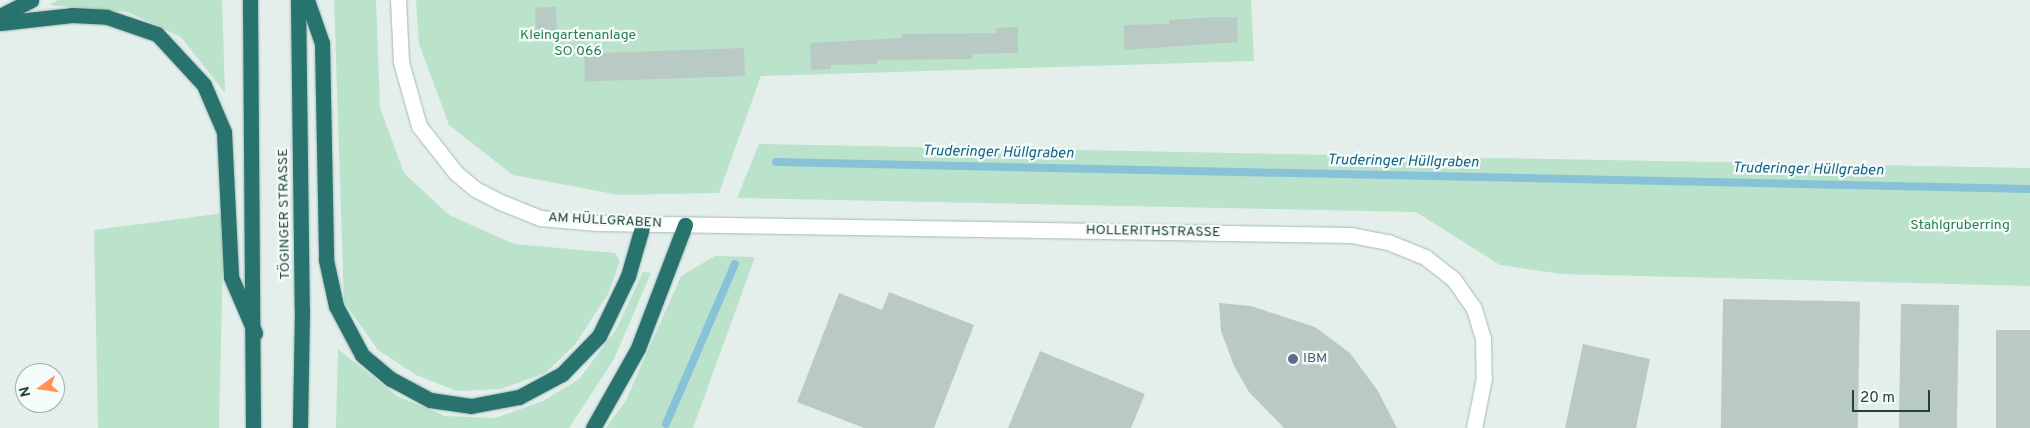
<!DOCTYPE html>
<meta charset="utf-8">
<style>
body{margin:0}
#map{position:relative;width:2030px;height:428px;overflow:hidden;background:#e4efec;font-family:Overpass,sans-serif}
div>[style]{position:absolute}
.green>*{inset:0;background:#bbe2cb}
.stream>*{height:8px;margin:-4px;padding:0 4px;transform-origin:4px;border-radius:4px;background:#87c2d9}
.building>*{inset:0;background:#b9cac5;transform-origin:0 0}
.roads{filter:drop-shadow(0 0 1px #a1bcb7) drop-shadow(0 0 1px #a1bcb7)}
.secondary>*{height:15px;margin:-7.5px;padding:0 7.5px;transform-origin:7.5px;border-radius:7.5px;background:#fff}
.motorway>*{height:15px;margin:-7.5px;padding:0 7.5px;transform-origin:7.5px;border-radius:7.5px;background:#29736e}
.dots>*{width:14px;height:14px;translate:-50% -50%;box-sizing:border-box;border:2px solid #f5fbf9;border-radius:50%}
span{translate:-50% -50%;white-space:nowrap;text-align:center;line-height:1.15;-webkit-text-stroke:4.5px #f5fbf9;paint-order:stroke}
.park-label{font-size:14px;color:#267f54}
.street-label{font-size:14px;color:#21433f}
.service-label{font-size:14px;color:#4e5e75}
.left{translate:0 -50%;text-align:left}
.water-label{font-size:15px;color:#136487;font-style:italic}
.north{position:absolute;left:15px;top:363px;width:50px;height:50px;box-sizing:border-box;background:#f5fbf9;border:1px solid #a0b1af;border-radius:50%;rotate:256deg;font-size:14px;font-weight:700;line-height:20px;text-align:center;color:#21433f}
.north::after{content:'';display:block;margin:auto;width:18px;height:22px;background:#ff9352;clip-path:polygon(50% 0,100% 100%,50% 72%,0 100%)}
.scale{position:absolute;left:1852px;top:390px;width:78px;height:22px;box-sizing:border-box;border:2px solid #21433f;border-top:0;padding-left:6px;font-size:15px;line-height:18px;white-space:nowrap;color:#21433f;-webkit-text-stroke:4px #f5fbf9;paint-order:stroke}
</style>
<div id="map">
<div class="green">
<i style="clip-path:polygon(58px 0,222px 0,225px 93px,181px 37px,128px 12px,49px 5px)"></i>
<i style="clip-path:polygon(334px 0,376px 0,380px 108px,404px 173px,449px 215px,514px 244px,615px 253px,620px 261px,608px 294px,575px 345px,545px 373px,501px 389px,457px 391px,416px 375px,378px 350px,344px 302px)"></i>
<i style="clip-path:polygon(416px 0,1251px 0,1254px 61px,761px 76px,719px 193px,619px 195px,513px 175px,449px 125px,419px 44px)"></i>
<i style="clip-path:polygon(759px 144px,2030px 168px,2030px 286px,1561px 274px,1500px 265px,1416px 212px,737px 198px)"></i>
<i style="clip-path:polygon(224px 213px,219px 428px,98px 428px,94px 230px)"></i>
<i style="clip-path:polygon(715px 256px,755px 257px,693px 428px,606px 428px,626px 400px,681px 276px)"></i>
<i style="clip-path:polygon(643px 272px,651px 273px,614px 359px,569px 428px,336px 428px,338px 349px,397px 396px,445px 416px,495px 418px,543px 401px,579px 379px,616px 330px)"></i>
</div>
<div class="stream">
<i style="left:776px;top:162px;width:1254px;rotate:1.23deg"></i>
<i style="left:666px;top:424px;width:174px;rotate:-66.7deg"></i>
</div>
<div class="building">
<i style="left:556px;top:7px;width:27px;height:21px;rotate:88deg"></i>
<i style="clip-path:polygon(1216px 17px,1237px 17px,1238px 42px,1124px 50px,1124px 25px,1169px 24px,1169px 20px)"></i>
<i style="clip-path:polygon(1018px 27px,1018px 53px,972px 54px,972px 59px,877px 60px,877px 64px,831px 65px,831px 69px,811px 70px,810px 43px,902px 38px,902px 34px,997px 33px,996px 28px)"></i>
<i style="left:744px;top:48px;width:28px;height:160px;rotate:88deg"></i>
<i style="clip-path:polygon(889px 292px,974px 325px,934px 428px,864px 428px,797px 402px,839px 293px,882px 310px)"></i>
<i style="left:1723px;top:299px;width:137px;height:129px;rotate:1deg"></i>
<i style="clip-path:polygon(1219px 303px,1251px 306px,1315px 327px,1350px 353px,1378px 391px,1397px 428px,1284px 428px,1249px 392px,1234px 366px,1221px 331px)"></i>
<i style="left:1901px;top:304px;width:58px;height:124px;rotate:1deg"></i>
<i style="left:1996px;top:330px;width:34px;height:98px"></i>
<i style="clip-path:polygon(1583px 344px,1650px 359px,1636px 428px,1565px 428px)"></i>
<i style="clip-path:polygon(1040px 351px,1145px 394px,1131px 428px,1008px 428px)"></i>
</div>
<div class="roads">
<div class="secondary">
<i style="left:398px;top:0;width:62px;rotate:87.2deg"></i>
<i style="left:401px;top:62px;width:66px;rotate:74.3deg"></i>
<i style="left:419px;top:126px;width:60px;rotate:51.8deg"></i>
<i style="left:456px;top:173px;width:25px;rotate:40deg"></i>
<i style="left:475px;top:189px;width:31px;rotate:27deg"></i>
<i style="left:503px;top:203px;width:40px;rotate:22deg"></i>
<i style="left:540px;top:218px;width:57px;rotate:5deg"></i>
<i style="left:597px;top:223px;width:754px;rotate:0.91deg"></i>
<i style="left:1351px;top:235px;width:38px;rotate:11deg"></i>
<i style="left:1388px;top:242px;width:40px;rotate:22deg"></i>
<i style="left:1425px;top:257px;width:37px;rotate:38deg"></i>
<i style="left:1454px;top:280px;width:35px;rotate:55deg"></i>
<i style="left:1474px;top:309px;width:31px;rotate:73deg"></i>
<i style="left:1483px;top:339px;width:39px;rotate:89deg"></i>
<i style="left:1484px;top:378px;width:51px;rotate:101.3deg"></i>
</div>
<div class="motorway">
<i style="left:250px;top:0;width:428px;rotate:89.6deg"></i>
<i style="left:298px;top:0;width:310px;rotate:89.3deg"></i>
<i style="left:302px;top:310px;width:118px;rotate:91deg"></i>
<i style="left:307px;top:0;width:46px;rotate:70.8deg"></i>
<i style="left:322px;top:43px;width:217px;rotate:88.9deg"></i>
<i style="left:326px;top:260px;width:47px;rotate:77.7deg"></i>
<i style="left:336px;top:306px;width:55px;rotate:62deg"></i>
<i style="left:362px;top:355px;width:38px;rotate:40deg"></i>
<i style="left:391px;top:379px;width:44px;rotate:28.3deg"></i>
<i style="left:430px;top:400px;width:41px;rotate:8.3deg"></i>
<i style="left:471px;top:406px;width:49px;rotate:-10.6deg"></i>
<i style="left:519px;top:397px;width:49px;rotate:-28.1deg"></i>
<i style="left:562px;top:374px;width:53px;rotate:-45.8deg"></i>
<i style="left:599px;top:336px;width:67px;rotate:-64.2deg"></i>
<i style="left:628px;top:276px;width:54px;rotate:-73.9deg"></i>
<i style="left:0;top:16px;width:35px;rotate:-27deg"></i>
<i style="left:0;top:23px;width:72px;rotate:-6.3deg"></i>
<i style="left:72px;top:15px;width:35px;rotate:3deg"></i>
<i style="left:107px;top:17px;width:53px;rotate:18.8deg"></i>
<i style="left:157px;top:34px;width:69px;rotate:47.3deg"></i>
<i style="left:204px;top:85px;width:51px;rotate:66.9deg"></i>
<i style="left:224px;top:132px;width:145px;rotate:87.2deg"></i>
<i style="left:231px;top:277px;width:61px;rotate:66.8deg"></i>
<i style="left:593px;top:428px;width:92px;rotate:-60.6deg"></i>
<i style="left:638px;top:348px;width:132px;rotate:-69.1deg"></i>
</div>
</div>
<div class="dots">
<i style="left:1293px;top:359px;background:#5c6f8a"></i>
</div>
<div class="park-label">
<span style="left:578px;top:44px">Kleingartenanlage<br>SO 066</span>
<span style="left:1960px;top:226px">Stahlgruberring</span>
</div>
<div class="street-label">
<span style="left:285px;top:214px;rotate:-91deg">TÖGINGER STRASSE</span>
<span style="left:605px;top:221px;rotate:3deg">AM HÜLLGRABEN</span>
<span style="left:1153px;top:232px;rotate:1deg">HOLLERITHSTRASSE</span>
</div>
<div class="service-label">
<span class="left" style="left:1303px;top:359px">IBM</span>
</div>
<div class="water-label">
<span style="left:998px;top:153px;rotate:1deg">Truderinger Hüllgraben</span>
<span style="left:1403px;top:162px;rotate:1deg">Truderinger Hüllgraben</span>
<span style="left:1808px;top:170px;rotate:1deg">Truderinger Hüllgraben</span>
</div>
<div class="north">N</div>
<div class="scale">20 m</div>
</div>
